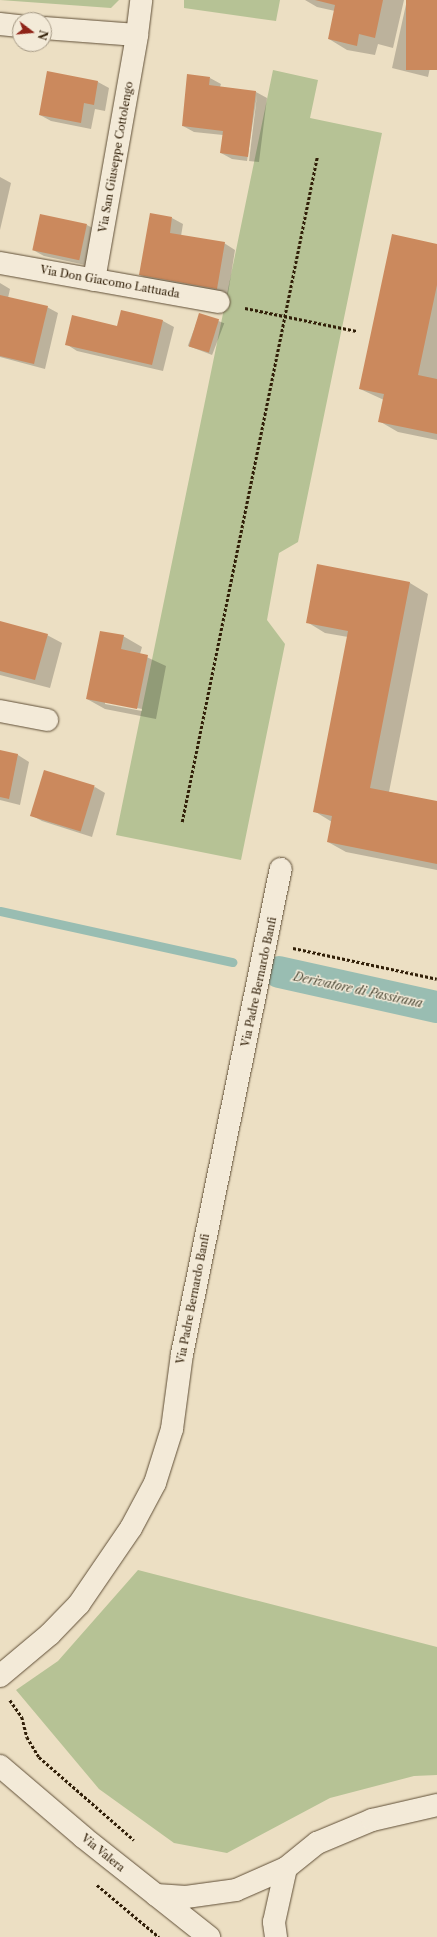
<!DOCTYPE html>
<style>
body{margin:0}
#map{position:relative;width:437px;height:1937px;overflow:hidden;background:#ecdfc3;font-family:"Libre Caslon Text",serif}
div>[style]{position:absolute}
.green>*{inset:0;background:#b6c295}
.shadow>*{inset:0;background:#0003;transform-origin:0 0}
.stream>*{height:9px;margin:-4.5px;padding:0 4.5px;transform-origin:4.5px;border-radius:4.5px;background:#99bdb2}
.canal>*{height:32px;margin:-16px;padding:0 16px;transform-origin:16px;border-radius:16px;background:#99bdb2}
.building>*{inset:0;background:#cb895d;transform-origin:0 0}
.path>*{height:2.5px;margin-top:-1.25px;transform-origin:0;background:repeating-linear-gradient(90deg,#311f08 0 3px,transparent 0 5px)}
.roads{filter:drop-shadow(0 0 1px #604f37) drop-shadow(0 0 1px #604f37)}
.minor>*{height:22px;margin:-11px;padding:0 11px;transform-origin:11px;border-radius:11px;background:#f3ead8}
span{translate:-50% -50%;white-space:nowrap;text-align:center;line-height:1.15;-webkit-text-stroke:3px #f3ead8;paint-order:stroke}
.street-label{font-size:11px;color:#311f08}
.water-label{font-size:12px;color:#504e3b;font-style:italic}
.north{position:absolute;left:12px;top:12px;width:40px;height:40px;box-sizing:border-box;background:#f3ead8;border:1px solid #a59985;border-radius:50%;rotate:106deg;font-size:11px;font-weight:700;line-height:16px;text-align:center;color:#311f08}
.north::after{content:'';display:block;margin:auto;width:14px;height:18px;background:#8f2418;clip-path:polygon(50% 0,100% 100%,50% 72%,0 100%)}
</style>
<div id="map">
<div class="green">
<i style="clip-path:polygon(0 0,119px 0,111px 8px)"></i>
<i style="clip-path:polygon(184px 0,280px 0,276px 21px,184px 8px)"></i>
<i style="clip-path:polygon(273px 70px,318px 80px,310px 118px,382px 133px,298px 542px,279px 553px,267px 620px,285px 644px,241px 860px,116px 835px)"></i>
<i style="clip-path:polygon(138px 1570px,437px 1647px,437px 1775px,414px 1776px,330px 1798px,227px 1853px,174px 1843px,99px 1789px,16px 1690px,58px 1661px)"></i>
</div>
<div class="shadow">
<i style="clip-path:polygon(305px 0,404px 0,393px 48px,378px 44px,375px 55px,347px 50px,329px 39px,335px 11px,317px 7px)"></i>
<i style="clip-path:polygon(407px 0,437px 0,437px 35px,428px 77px,392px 68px)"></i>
<i style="clip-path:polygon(48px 72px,98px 82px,109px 88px,105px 111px,95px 109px,91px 129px,51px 121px,40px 115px)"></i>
<i style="clip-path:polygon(210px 78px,221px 84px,220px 87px,256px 92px,267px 98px,259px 162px,249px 161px,257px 95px,247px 161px,232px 159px,221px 153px,223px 135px,194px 132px,183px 126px)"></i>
<i style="clip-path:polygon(0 177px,11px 183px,0 230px)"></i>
<i style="clip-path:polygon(172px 218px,183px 224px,181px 236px,224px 243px,235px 250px,228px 294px,151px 281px,140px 275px)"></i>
<i style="clip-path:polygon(87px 225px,98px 231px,90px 266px,44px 256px,33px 250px)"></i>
<i style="clip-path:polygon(437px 245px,437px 440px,398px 432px,379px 421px,384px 400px,360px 389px)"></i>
<i style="clip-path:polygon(0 283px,10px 289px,8px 298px,47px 307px,58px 313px,45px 369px,0 357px)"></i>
<i style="clip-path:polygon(122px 312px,163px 321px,174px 327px,163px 371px,77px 351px,66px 344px,118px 327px)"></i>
<i style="left:200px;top:314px;width:26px;height:34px;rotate:21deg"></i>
<i style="clip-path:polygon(318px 566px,410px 583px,428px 594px,389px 792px,437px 802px,437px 870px,346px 852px,328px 842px,332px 822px,314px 811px,348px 637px,325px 633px,307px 622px)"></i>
<i style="clip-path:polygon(0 622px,47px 635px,62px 643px,50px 688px,0 675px)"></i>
<i style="clip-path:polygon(evenodd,123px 636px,142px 647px,140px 654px,166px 666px,156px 719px,105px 709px,87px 699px,123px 636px,105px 702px,142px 709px,142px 711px,105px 704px,105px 702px)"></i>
<i style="clip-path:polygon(0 751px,18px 755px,29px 762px,20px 805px,0 800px)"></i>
<i style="clip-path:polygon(95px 787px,105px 793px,92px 837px,42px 821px,31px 815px)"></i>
</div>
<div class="stream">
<i style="left:0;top:911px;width:238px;rotate:12.4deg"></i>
</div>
<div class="canal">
<i style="left:279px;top:972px;width:162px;rotate:12.5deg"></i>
</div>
<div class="building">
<i style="clip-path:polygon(315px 0,383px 0,375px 38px,359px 34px,357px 46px,328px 39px,335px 5px)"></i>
<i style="left:406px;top:0;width:31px;height:70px"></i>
<i style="clip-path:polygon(47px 71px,98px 81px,94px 105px,84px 103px,81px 123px,39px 115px)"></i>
<i style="clip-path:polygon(187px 74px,210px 77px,209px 85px,256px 91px,248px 157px,220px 153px,223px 131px,182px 126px)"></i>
<i style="clip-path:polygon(150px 213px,172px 217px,170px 233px,225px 242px,217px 289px,139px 275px)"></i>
<i style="left:40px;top:214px;width:48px;height:37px;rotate:12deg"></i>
<i style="clip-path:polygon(392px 234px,437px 244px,437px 285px,418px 375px,437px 379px,437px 434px,378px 422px,384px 394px,359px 389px)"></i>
<i style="clip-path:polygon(0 295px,48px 306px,34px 364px,0 356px)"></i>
<i style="clip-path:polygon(121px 310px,163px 320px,152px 365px,65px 345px,72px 315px,117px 326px)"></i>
<i style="left:199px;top:313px;width:21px;height:35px;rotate:17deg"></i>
<i style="clip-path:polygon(317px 564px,410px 582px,370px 788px,437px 801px,437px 864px,327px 842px,332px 816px,313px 812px,348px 631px,306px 623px)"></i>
<i style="clip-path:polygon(0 621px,48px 634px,35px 680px,0 671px)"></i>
<i style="clip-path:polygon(100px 631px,124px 635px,121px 649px,148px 655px,137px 709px,86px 699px)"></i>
<i style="clip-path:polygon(0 750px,18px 754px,9px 799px,0 797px)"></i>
<i style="left:44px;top:770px;width:53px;height:48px;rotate:17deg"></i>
</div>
<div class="path">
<i style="left:245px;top:308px;width:114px;rotate:11.6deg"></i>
<i style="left:182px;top:822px;width:679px;rotate:-78.52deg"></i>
<i style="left:293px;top:948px;width:147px;rotate:12.1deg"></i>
<i style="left:10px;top:1700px;width:21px;rotate:55deg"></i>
<i style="left:22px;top:1717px;width:21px;rotate:76deg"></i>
<i style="left:27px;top:1737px;width:23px;rotate:59deg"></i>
<i style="left:39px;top:1757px;width:126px;rotate:41.1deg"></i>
<i style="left:97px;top:1885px;width:81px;rotate:40deg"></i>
</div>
<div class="roads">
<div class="minor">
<i style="left:0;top:24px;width:20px;rotate:6deg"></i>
<i style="left:44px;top:28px;width:93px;rotate:4.3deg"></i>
<i style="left:0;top:263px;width:222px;rotate:10.1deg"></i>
<i style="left:94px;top:280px;width:249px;rotate:-80deg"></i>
<i style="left:137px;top:35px;width:35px;rotate:-83deg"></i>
<i style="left:0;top:711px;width:48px;rotate:10.8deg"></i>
<i style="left:0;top:1676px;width:65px;rotate:-40deg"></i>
<i style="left:50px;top:1634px;width:42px;rotate:-46deg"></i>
<i style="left:79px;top:1604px;width:92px;rotate:-55.6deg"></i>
<i style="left:131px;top:1528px;width:51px;rotate:-61.9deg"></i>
<i style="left:155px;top:1483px;width:57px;rotate:-72.5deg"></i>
<i style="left:172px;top:1429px;width:76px;rotate:-82.4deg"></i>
<i style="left:182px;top:1354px;width:495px;rotate:-78.5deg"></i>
<i style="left:0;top:1766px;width:109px;rotate:40.5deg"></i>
<i style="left:83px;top:1837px;width:161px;rotate:38.4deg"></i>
<i style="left:156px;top:1895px;width:30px;rotate:4deg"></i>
<i style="left:186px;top:1897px;width:50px;rotate:-8deg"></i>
<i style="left:236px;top:1890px;width:55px;rotate:-23.7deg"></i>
<i style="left:286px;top:1868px;width:40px;rotate:-39deg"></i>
<i style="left:317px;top:1843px;width:60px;rotate:-22.7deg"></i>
<i style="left:372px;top:1820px;width:67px;rotate:-13deg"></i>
<i style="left:276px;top:1937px;width:15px;rotate:-98deg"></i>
<i style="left:274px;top:1922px;width:55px;rotate:-77.5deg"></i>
</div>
</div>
<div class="street-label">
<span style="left:116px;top:157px;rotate:-80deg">Via San Giuseppe Cottolengo</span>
<span style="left:110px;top:282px;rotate:10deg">Via Don Giacomo Lattuada</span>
<span style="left:259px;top:982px;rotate:-78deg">Via Padre Bernardo Banfi</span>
<span style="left:193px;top:1299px;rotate:-79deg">Via Padre Bernardo Banfi</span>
<span style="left:103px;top:1853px;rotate:39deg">Via Valera</span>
</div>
<div class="water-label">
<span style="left:358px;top:990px;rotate:12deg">Derivatore di Passirana</span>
</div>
<div class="north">N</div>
</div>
